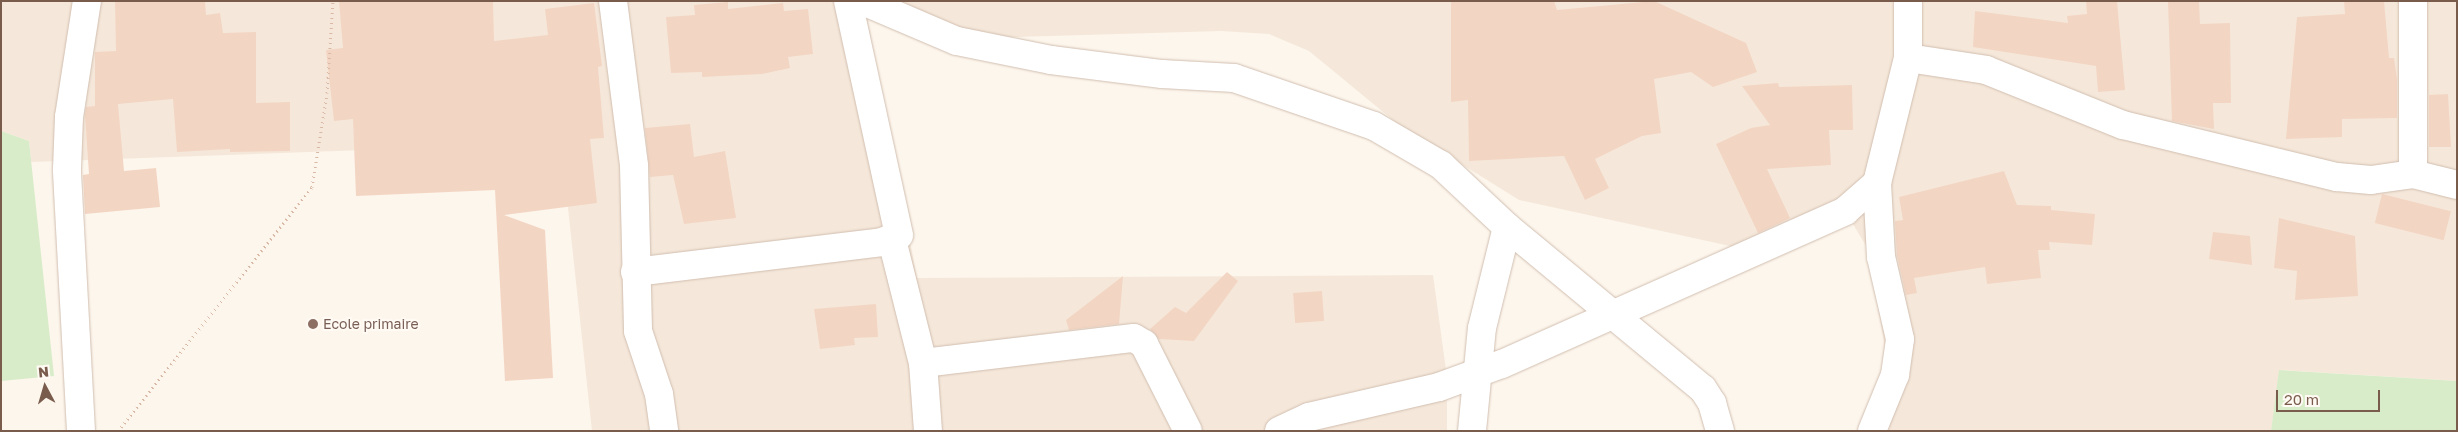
<!DOCTYPE html>
<style>
body{margin:0}
#map{position:relative;width:2458px;height:432px;overflow:hidden;background:#fdf6ec;font-family:"Golos Text",sans-serif}
div>[style]{position:absolute}
.residential>*{inset:0;background:#f5e8da}
.green>*{inset:0;background:#d8ecc9}
.building>*{inset:0;background:#f3d5c3;transform-origin:0 0}
.path>*{height:3px;margin-top:-1.5px;transform-origin:0;background:repeating-linear-gradient(90deg,#d9b8a5 0 1px,transparent 0 5px)}
.roads{filter:drop-shadow(0 0 1px #d1beb0) drop-shadow(0 0 1px #d1beb0)}
.minor>*{height:28px;margin:-14px;padding:0 14px;transform-origin:14px;border-radius:14px;background:#fff}
.dots>*{width:14px;height:14px;translate:-50% -50%;box-sizing:border-box;border:2px solid #fffaf3;border-radius:50%}
span{translate:-50% -50%;white-space:nowrap;text-align:center;line-height:1.15;-webkit-text-stroke:4px #fffaf3;paint-order:stroke}
.education-label{font-size:14px;color:#785e54}
.left{translate:0 -50%;text-align:left}
.frame{position:absolute;inset:0;border:2px solid #7a5c4d;pointer-events:none}
.north{position:absolute;left:20px;top:362px;width:50px;height:50px;-webkit-text-stroke:4px #fffaf3;paint-order:stroke;rotate:354deg;font-size:14px;font-weight:700;line-height:20px;text-align:center;color:#7a5c4d}
.north::after{content:'';display:block;margin:auto;width:18px;height:22px;background:#7a5c4d;clip-path:polygon(50% 0,100% 100%,50% 72%,0 100%)}
.scale{position:absolute;left:2276px;top:390px;width:104px;height:22px;box-sizing:border-box;border:2px solid #7a5c4d;border-top:0;padding-left:6px;font-size:15px;line-height:18px;white-space:nowrap;color:#7a5c4d;-webkit-text-stroke:4px #fffaf3;paint-order:stroke}
</style>
<div id="map">
<div class="residential">
<i style="clip-path:polygon(1px 1px,2457px 1px,2457px 381px,2280px 370px,2271px 431px,1863px 431px,1888px 365px,1868px 249px,1845px 211px,1753px 251px,1519px 200px,1399px 125px,1309px 51px,1269px 34px,1221px 31px,984px 38px,865px 8px,917px 278px,1433px 275px,1447px 377px,1447px 431px,592px 431px,561px 143px,31px 162px,29px 141px,1px 131px)"></i>
</div>
<div class="green">
<i style="clip-path:polygon(1px 131px,29px 141px,54px 376px,1px 381px)"></i>
<i style="clip-path:polygon(2279px 370px,2457px 381px,2457px 431px,2271px 431px)"></i>
</div>
<div class="building">
<i style="clip-path:polygon(115px 1px,205px 1px,206px 15px,220px 13px,223px 33px,256px 32px,256px 103px,290px 102px,290px 151px,230px 152px,230px 149px,177px 152px,173px 99px,118px 104px,124px 171px,156px 168px,160px 207px,85px 214px,83px 175px,89px 174px,85px 115px,86px 107px,95px 106px,95px 52px,116px 51px)"></i>
<i style="clip-path:polygon(339px 1px,493px 1px,494px 41px,548px 35px,545px 9px,594px 3px,602px 66px,598px 67px,604px 138px,590px 139px,597px 203px,504px 215px,545px 230px,553px 378px,505px 381px,495px 190px,356px 196px,353px 119px,334px 121px,326px 50px,343px 48px)"></i>
<i style="clip-path:polygon(1451px 1px,1554px 1px,1557px 10px,1654px 1px,1746px 43px,1757px 72px,1713px 87px,1691px 72px,1654px 79px,1661px 133px,1642px 136px,1595px 159px,1609px 188px,1585px 200px,1564px 156px,1469px 161px,1468px 100px,1451px 102px)"></i>
<i style="clip-path:polygon(2086px 1px,2117px 1px,2125px 90px,2098px 92px,2096px 66px,1973px 47px,1975px 11px,2068px 23px,2067px 16px,2087px 14px)"></i>
<i style="clip-path:polygon(2168px 1px,2199px 1px,2200px 24px,2230px 23px,2231px 103px,2213px 103px,2214px 129px,2172px 121px)"></i>
<i style="clip-path:polygon(2344px 1px,2384px 1px,2389px 58px,2394px 58px,2397px 79px,2397px 118px,2342px 119px,2342px 137px,2286px 139px,2297px 17px,2345px 14px)"></i>
<i style="clip-path:polygon(728px 2px,728px 9px,783px 3px,784px 11px,808px 9px,813px 54px,788px 57px,790px 68px,762px 74px,702px 77px,702px 72px,671px 73px,666px 17px,695px 15px,694px 5px)"></i>
<i style="clip-path:polygon(1778px 83px,1779px 87px,1852px 85px,1853px 130px,1829px 130px,1831px 165px,1767px 169px,1790px 218px,1758px 233px,1716px 144px,1751px 128px,1770px 125px,1742px 86px)"></i>
<i style="clip-path:polygon(2448px 94px,2451px 147px,2429px 147px,2429px 95px)"></i>
<i style="clip-path:polygon(690px 124px,694px 157px,725px 151px,736px 218px,684px 224px,673px 175px,650px 177px,645px 128px)"></i>
<i style="clip-path:polygon(2004px 171px,2017px 205px,2051px 206px,2051px 210px,2095px 214px,2092px 245px,2049px 242px,2050px 250px,2038px 250px,2041px 278px,1987px 284px,1985px 267px,1914px 278px,1917px 293px,1906px 295px,1897px 255px,1895px 221px,1903px 220px,1899px 197px)"></i>
<i style="left:2382px;top:194px;width:71px;height:30px;rotate:14deg"></i>
<i style="clip-path:polygon(2279px 218px,2355px 236px,2358px 296px,2295px 300px,2297px 271px,2274px 268px)"></i>
<i style="clip-path:polygon(2213px 232px,2250px 236px,2252px 265px,2209px 259px)"></i>
<i style="clip-path:polygon(1227px 272px,1238px 281px,1194px 341px,1159px 339px,1150px 329px,1175px 307px,1186px 313px)"></i>
<i style="clip-path:polygon(1123px 276px,1119px 324px,1069px 330px,1066px 320px)"></i>
<i style="left:1322px;top:291px;width:30px;height:29px;rotate:86deg"></i>
<i style="clip-path:polygon(876px 304px,878px 337px,854px 338px,855px 345px,820px 349px,814px 309px)"></i>
</div>
<div class="path">
<i style="left:118px;top:431px;width:312px;rotate:-51.5deg"></i>
<i style="left:312px;top:187px;width:95px;rotate:-80.9deg"></i>
<i style="left:327px;top:93px;width:92px;rotate:-86.3deg"></i>
</div>
<div class="roads">
<div class="minor">
<i style="left:613px;top:1px;width:166px;rotate:82.7deg"></i>
<i style="left:634px;top:166px;width:165px;rotate:88.6deg"></i>
<i style="left:638px;top:331px;width:66px;rotate:71.6deg"></i>
<i style="left:659px;top:394px;width:37px;rotate:82deg"></i>
<i style="left:863px;top:1px;width:102px;rotate:23.1deg"></i>
<i style="left:957px;top:41px;width:96px;rotate:11.4deg"></i>
<i style="left:1051px;top:60px;width:112px;rotate:7.2deg"></i>
<i style="left:1162px;top:74px;width:72px;rotate:3.2deg"></i>
<i style="left:1234px;top:78px;width:148px;rotate:18.9deg"></i>
<i style="left:1374px;top:126px;width:78px;rotate:30.2deg"></i>
<i style="left:1441px;top:165px;width:91px;rotate:43.2deg"></i>
<i style="left:1507px;top:227px;width:254px;rotate:39.6deg"></i>
<i style="left:1703px;top:389px;width:17px;rotate:57deg"></i>
<i style="left:1712px;top:403px;width:29px;rotate:74deg"></i>
<i style="left:2413px;top:1px;width:173px;rotate:90deg"></i>
<i style="left:1908px;top:58px;width:79px;rotate:8.7deg"></i>
<i style="left:1986px;top:70px;width:148px;rotate:21.9deg"></i>
<i style="left:2123px;top:125px;width:220px;rotate:13.7deg"></i>
<i style="left:2337px;top:177px;width:34px;rotate:5deg"></i>
<i style="left:2371px;top:180px;width:42px;rotate:-8.1deg"></i>
<i style="left:2413px;top:174px;width:45px;rotate:14deg"></i>
<i style="left:892px;top:240px;width:127px;rotate:75.9deg"></i>
<i style="left:923px;top:363px;width:68px;rotate:85.8deg"></i>
<i style="left:635px;top:272px;width:249px;rotate:-6.9deg"></i>
<i style="left:882px;top:242px;width:18px;rotate:-22deg"></i>
<i style="left:899px;top:235px;width:239px;rotate:-102.3deg"></i>
<i style="left:923px;top:363px;width:212px;rotate:-6.8deg"></i>
<i style="left:1134px;top:338px;width:12px;rotate:31deg"></i>
<i style="left:1144px;top:344px;width:97px;rotate:63.2deg"></i>
<i style="left:81px;top:431px;width:262px;rotate:-93.1deg"></i>
<i style="left:67px;top:169px;width:52px;rotate:-87.8deg"></i>
<i style="left:69px;top:117px;width:117px;rotate:-81.2deg"></i>
<i style="left:1279px;top:431px;width:33px;rotate:-25deg"></i>
<i style="left:1309px;top:417px;width:133px;rotate:-13deg"></i>
<i style="left:1439px;top:387px;width:67px;rotate:-20.1deg"></i>
<i style="left:1502px;top:364px;width:376px;rotate:-24deg"></i>
<i style="left:1845px;top:211px;width:43px;rotate:-41.2deg"></i>
<i style="left:1877px;top:183px;width:129px;rotate:-76.1deg"></i>
<i style="left:1908px;top:58px;width:57px;rotate:-90deg"></i>
<i style="left:1472px;top:431px;width:103px;rotate:-84.5deg"></i>
<i style="left:1482px;top:328px;width:104px;rotate:-76.1deg"></i>
<i style="left:1872px;top:431px;width:61px;rotate:-67.7deg"></i>
<i style="left:1895px;top:375px;width:36px;rotate:-82deg"></i>
<i style="left:1900px;top:339px;width:84px;rotate:-103deg"></i>
<i style="left:1881px;top:257px;width:74px;rotate:-93.1deg"></i>
</div>
</div>
<div class="dots">
<i style="left:313px;top:324px;background:#8d6e63"></i>
</div>
<div class="education-label">
<span class="left" style="left:323px;top:324px">Ecole primaire</span>
</div>
<div class="frame"></div>
<div class="north">N</div>
<div class="scale">20 m</div>
</div>
